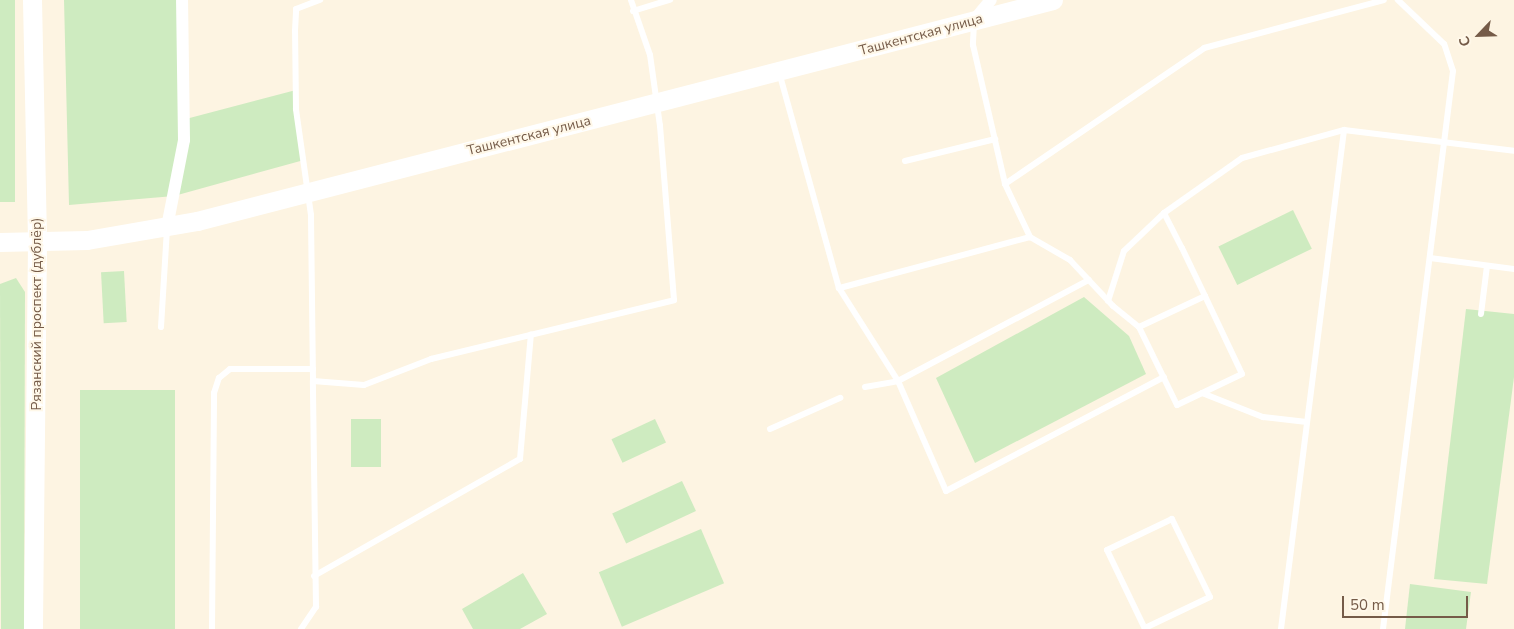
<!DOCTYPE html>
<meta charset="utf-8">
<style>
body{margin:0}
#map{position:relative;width:1514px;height:629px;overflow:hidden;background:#fdf4e2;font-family:"Nunito Sans",sans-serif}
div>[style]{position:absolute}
.green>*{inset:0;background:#ceebc0;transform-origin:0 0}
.service>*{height:6px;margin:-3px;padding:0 3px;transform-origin:3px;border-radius:3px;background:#fff}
.minor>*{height:12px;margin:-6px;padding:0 6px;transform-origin:6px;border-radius:6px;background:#fff}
.secondary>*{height:19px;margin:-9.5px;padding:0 9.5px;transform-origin:9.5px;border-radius:9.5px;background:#fff}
span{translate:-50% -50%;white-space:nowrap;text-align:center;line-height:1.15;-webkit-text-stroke:4px #fff8e9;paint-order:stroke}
.street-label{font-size:14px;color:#755b48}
.north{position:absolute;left:1454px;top:10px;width:50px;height:50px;-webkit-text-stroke:4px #fff8e9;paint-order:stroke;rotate:246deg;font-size:14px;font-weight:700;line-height:20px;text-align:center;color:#755b48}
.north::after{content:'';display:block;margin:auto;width:18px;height:22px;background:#755b48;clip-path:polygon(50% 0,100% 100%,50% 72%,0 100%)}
.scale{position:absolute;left:1342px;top:596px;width:126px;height:22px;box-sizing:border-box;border:2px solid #755b48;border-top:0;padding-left:6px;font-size:15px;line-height:18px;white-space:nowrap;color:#755b48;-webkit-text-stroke:4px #fff8e9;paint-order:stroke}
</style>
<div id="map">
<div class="green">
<i style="left:0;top:0;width:15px;height:202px"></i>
<i style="clip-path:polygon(64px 0,180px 0,182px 120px,296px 90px,304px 160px,174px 196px,69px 205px)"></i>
<i style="left:1293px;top:210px;width:43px;height:83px;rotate:64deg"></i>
<i style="left:124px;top:271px;width:51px;height:23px;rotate:87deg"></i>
<i style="clip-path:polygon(16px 278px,25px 292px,24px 629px,1px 629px,0 284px)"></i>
<i style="clip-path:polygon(1084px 297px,1129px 336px,1146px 374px,975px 463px,936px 378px)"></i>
<i style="clip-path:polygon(1466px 309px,1514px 314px,1514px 377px,1487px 584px,1434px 579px)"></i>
<i style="left:175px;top:390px;width:239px;height:95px;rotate:90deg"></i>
<i style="left:351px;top:419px;width:30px;height:48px"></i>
<i style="left:655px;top:419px;width:26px;height:48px;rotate:65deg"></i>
<i style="left:682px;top:481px;width:33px;height:77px;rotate:65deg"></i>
<i style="left:701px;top:529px;width:59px;height:111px;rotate:67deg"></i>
<i style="clip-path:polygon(523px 573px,547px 614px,520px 629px,473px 629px,462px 609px)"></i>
<i style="clip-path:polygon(1410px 584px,1471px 592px,1466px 629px,1405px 629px)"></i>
</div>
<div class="service">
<i style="left:633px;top:11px;width:39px;rotate:-17deg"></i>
<i style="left:974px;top:23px;width:22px;rotate:93deg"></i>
<i style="left:973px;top:45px;width:143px;rotate:77deg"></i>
<i style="left:1005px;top:184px;width:59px;rotate:64.7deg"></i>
<i style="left:1030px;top:237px;width:46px;rotate:29.9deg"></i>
<i style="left:1070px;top:260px;width:63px;rotate:46.9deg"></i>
<i style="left:1113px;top:306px;width:33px;rotate:39deg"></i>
<i style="left:779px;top:72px;width:224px;rotate:74.5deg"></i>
<i style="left:905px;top:161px;width:93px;rotate:-13.7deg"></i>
<i style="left:1005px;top:184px;width:241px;rotate:-34.3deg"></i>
<i style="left:1204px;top:48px;width:186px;rotate:-14.9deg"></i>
<i style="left:1164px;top:213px;width:39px;rotate:63deg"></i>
<i style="left:1182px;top:248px;width:53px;rotate:64.4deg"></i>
<i style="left:1205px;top:296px;width:86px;rotate:64.6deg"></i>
<i style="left:1242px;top:374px;width:72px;rotate:154.5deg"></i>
<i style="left:1177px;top:405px;width:87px;rotate:-116deg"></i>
<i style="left:1139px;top:327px;width:73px;rotate:-25.2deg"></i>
<i style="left:1030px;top:237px;width:198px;rotate:165deg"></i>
<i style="left:839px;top:288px;width:110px;rotate:57.6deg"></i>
<i style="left:898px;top:381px;width:120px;rotate:66.4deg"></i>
<i style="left:946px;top:491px;width:246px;rotate:-27.6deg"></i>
<i style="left:1430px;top:258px;width:85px;rotate:7.5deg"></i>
<i style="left:1108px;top:301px;width:52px;rotate:-72.3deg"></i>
<i style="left:1124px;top:251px;width:55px;rotate:-43.5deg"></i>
<i style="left:1164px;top:213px;width:95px;rotate:-35.2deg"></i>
<i style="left:1242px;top:158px;width:106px;rotate:-15.4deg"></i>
<i style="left:1344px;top:130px;width:171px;rotate:7deg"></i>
<i style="left:1481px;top:314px;width:48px;rotate:-82.9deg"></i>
<i style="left:161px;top:327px;width:99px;rotate:-86.5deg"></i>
<i style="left:313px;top:381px;width:51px;rotate:4.5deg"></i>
<i style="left:364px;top:385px;width:72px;rotate:-21.2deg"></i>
<i style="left:431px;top:359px;width:250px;rotate:-13.6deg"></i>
<i style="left:674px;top:300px;width:175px;rotate:-94.6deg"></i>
<i style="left:660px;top:126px;width:72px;rotate:-98deg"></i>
<i style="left:650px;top:55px;width:58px;rotate:-109.1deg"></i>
<i style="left:865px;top:387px;width:34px;rotate:-10deg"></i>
<i style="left:898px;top:381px;width:216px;rotate:-27.9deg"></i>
<i style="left:1202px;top:393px;width:66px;rotate:21.5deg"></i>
<i style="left:1263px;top:417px;width:44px;rotate:6.5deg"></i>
<i style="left:770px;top:429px;width:77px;rotate:-23.9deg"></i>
<i style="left:314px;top:576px;width:237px;rotate:-29.6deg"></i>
<i style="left:520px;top:459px;width:125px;rotate:-85deg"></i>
<i style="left:1145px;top:628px;width:72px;rotate:-25.5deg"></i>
<i style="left:1210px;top:597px;width:87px;rotate:-116deg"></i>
<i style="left:1172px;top:519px;width:72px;rotate:154.5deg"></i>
<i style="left:1107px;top:550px;width:88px;rotate:64.3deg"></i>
<i style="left:212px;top:629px;width:236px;rotate:-89.5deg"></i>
<i style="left:214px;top:393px;width:16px;rotate:-72deg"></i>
<i style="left:219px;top:378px;width:14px;rotate:-39deg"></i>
<i style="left:230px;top:369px;width:83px"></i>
<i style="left:301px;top:629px;width:27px;rotate:-56deg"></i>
<i style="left:316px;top:607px;width:226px;rotate:-90.8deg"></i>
<i style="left:313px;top:381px;width:166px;rotate:-90.7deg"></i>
<i style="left:311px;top:215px;width:107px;rotate:-98.1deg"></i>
<i style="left:296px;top:109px;width:78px;rotate:-90.7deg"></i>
<i style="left:295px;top:31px;width:22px;rotate:-87deg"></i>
<i style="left:296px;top:9px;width:26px;rotate:-21deg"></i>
<i style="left:1281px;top:629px;width:503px;rotate:-82.8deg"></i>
<i style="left:1383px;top:629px;width:562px;rotate:-82.85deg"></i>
<i style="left:1453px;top:71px;width:28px;rotate:-108deg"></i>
<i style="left:1444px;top:44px;width:64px;rotate:-136.3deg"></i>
</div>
<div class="minor">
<i style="left:974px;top:20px;width:26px;rotate:-50deg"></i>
<i style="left:167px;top:227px;width:89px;rotate:-78.9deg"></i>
<i style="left:184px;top:140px;width:140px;rotate:-90.8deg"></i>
</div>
<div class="secondary">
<i style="left:32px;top:0;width:243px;rotate:88.8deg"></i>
<i style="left:37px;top:243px;width:386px;rotate:90.6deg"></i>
<i style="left:0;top:242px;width:87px;rotate:-1.3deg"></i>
<i style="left:87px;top:240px;width:112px;rotate:-9.8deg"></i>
<i style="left:197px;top:221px;width:884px;rotate:-14.48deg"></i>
</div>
<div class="street-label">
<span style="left:921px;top:35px;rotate:-15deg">Ташкентская улица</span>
<span style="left:529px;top:136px;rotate:-14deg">Ташкентская улица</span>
<span style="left:37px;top:314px;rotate:-90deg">Рязанский проспект (дублёр)</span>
</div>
<div class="north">С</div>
<div class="scale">50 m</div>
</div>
